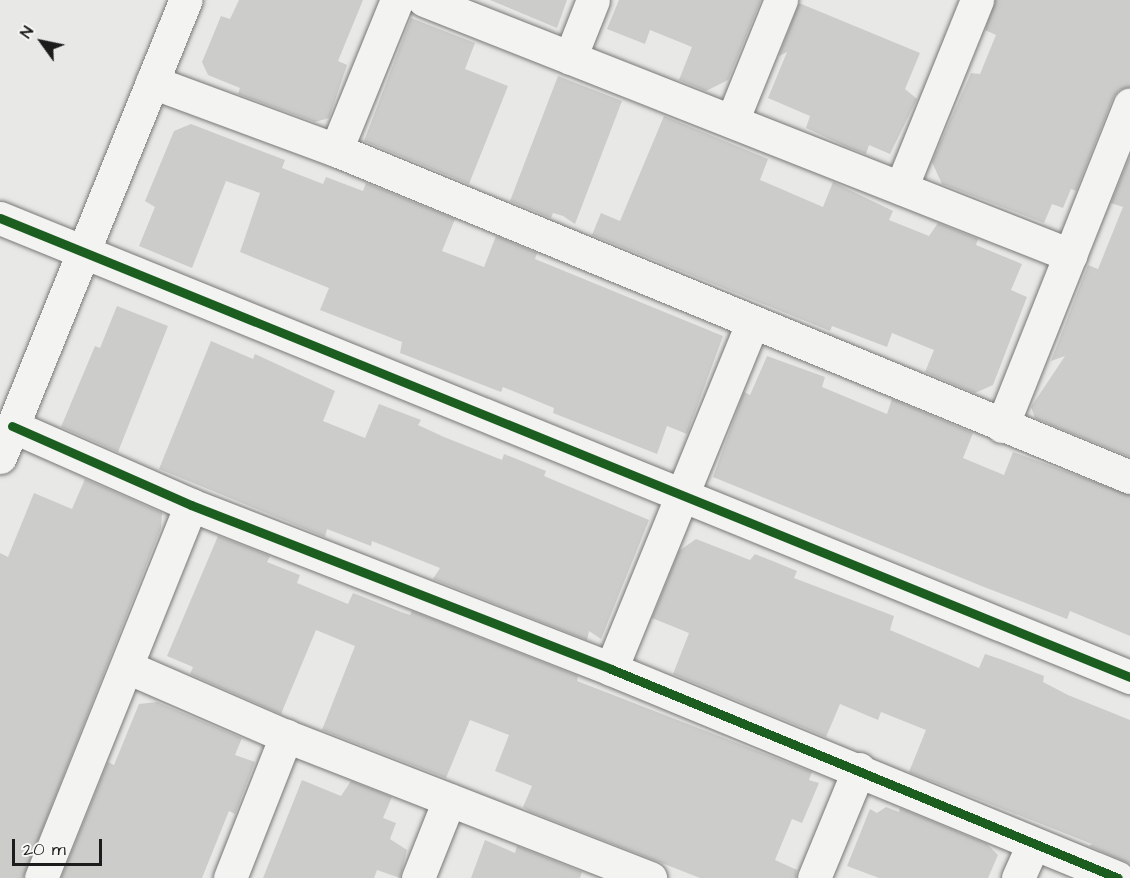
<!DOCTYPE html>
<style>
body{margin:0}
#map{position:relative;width:1130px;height:878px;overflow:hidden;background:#e8e8e6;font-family:"Architects Daughter",sans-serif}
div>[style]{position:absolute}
.building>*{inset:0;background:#ccccca}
.roads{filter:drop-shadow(0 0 2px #787877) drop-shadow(0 0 2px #787877)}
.minor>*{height:33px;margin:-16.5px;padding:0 16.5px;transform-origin:16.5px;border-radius:16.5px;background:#f3f3f1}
.cycleway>*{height:9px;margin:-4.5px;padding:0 4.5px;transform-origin:4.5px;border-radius:4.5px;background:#1b5e20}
span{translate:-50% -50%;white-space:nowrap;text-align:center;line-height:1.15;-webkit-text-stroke:5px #f6f6f2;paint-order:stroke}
.north{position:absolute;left:12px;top:12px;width:60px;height:60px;-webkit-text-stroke:4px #f6f6f2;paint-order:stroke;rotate:303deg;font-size:16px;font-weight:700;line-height:24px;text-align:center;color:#1c1c1c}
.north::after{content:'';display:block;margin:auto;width:21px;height:27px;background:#1c1c1c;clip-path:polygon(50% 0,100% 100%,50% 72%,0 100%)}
.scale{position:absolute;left:12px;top:839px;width:90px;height:27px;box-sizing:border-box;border:3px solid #1c1c1c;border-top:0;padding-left:8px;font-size:18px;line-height:21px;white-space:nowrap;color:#1c1c1c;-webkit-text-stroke:4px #f6f6f2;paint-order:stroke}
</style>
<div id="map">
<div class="building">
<i style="clip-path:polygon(239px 0,363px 0,338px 61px,347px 65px,329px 118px,315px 122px,238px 94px,240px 88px,208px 75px,202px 62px,221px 16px,230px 19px)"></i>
<i style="clip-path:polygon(490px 0,567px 0,557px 28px)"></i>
<i style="clip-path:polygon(619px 0,761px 0,728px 80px,706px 91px,679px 80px,692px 47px,650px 30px,645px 44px,607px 29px)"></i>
<i style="clip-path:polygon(995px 0,1130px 0,1130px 87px,1119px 90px,1113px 98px,1076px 191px,1071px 189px,1063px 208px,1052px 204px,1044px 223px,942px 184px,932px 162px,971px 73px,980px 74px,996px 35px,985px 30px)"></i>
<i style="clip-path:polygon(799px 3px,920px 53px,905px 89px,917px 99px,890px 154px,869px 145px,866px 154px,847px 147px,806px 128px,810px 116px,768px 98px,787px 52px,779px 56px)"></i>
<i style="clip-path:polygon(411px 18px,475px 43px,465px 69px,508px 86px,469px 184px,364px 141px)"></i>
<i style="clip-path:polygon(558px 76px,622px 101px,575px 224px,563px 216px,553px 213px,551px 218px,510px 201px)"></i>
<i style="clip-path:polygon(664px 116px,768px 159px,760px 180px,823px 207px,833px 182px,893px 211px,889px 220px,929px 236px,938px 223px,978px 239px,976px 245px,1022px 264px,1011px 290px,1027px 297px,993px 385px,975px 393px,925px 372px,934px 350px,892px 333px,887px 347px,832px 326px,830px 331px,592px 235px,601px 213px,620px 221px)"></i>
<i style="clip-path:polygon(191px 124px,285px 160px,282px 168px,323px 184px,326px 177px,363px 191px,366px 183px,455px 219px,442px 251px,484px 267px,496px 236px,537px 253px,535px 259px,723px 336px,687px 434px,667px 426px,657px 454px,553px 413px,554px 408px,503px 387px,501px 392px,400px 353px,402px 342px,320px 310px,329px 288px,240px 252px,260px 193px,226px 181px,192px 268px,139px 246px,155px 207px,145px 201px,174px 131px)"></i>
<i style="clip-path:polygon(1130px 156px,1130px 457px,1035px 418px,1031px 407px,1065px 356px,1051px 361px,1088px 265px,1098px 269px,1123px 207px,1111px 203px)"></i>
<i style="clip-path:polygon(117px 306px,168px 326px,118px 452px,61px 427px,95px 346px,100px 348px)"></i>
<i style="clip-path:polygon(211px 341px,253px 359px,255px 354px,335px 391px,323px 421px,365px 438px,379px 404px,421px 420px,418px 425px,444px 437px,502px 460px,504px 454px,546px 471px,544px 476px,649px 520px,601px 639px,589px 631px,587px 640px,433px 579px,440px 568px,372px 541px,371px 546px,327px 529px,325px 537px,159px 469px)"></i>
<i style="clip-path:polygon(767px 356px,825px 377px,822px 387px,887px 414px,892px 399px,973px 433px,963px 458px,1004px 475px,1013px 452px,1130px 495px,1130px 636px,1070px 611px,1067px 619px,984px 587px,713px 477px,744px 392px,750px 395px)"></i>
<i style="clip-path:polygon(85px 479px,162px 513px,161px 528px,23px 878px,0 878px,0 553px,8px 557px,34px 493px,72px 509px)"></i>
<i style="clip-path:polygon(218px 536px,270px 556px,267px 562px,300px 575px,297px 583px,348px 604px,353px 593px,401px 612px,410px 615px,412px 611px,578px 676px,577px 681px,812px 772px,809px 780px,819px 783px,802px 823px,792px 819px,775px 860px,797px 870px,796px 878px,700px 878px,529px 811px,523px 807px,532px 786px,495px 771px,509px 735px,470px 720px,446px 778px,322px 730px,355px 646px,316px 630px,281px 714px,190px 674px,193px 667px,167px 656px)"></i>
<i style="clip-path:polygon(696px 539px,750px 560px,755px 554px,797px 571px,794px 578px,894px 616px,890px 630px,979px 668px,985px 654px,1003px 660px,1044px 676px,1043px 682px,1068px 695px,1130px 720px,1130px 864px,1089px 846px,1092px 844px,909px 772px,926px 730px,881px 712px,878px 720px,840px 704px,826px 737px,673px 674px,689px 633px,652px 618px,679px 551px)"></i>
<i style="clip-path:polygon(157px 702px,242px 738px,235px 755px,255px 762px,235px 814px,229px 811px,202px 878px,61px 878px,108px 762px,114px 765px,139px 704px)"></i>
<i style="clip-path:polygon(302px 780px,341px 796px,351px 781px,392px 797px,383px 818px,396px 823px,390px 839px,407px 850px,400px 878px,377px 870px,374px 878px,263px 878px)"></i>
<i style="clip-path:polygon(886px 807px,899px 812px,900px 808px,987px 844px,998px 855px,988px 878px,879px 878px,847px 866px,870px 809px,877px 813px)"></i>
<i style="clip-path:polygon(485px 840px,515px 853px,517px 846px,582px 872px,580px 878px,471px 878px)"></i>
</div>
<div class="roads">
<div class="minor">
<i style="left:424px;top:0;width:695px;rotate:21.54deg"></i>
<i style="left:570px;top:58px;width:62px;rotate:-68.4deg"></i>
<i style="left:152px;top:82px;width:196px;rotate:20.3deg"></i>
<i style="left:336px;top:150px;width:859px;rotate:22.38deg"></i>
<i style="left:732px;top:121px;width:131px;rotate:-68deg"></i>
<i style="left:336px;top:150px;width:162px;rotate:-67.9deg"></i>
<i style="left:901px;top:188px;width:203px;rotate:-68deg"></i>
<i style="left:0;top:218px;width:1220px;rotate:22.11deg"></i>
<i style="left:12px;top:426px;width:196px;rotate:23.8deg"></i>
<i style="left:191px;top:505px;width:451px;rotate:21.3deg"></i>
<i style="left:611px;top:669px;width:548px;rotate:22.4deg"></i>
<i style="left:1002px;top:426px;width:346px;rotate:-68.3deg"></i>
<i style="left:0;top:457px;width:493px;rotate:-67.9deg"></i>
<i style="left:127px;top:667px;width:173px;rotate:23.5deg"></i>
<i style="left:286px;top:736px;width:391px;rotate:21.3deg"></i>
<i style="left:611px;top:669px;width:374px;rotate:-67.8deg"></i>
<i style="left:41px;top:878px;width:402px;rotate:-68.1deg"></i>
<i style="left:230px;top:878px;width:153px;rotate:-68.5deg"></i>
<i style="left:418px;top:878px;width:84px;rotate:-68.3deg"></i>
<i style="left:814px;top:878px;width:118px;rotate:-67.6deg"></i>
<i style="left:1018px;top:878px;width:37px;rotate:-66deg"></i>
</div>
</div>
<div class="cycleway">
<i style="left:0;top:218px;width:1220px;rotate:22.11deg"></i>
<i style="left:12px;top:426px;width:196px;rotate:23.8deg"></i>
<i style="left:191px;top:505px;width:451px;rotate:21.3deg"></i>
<i style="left:611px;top:669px;width:548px;rotate:22.4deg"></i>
</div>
<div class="north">N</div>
<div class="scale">20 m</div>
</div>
